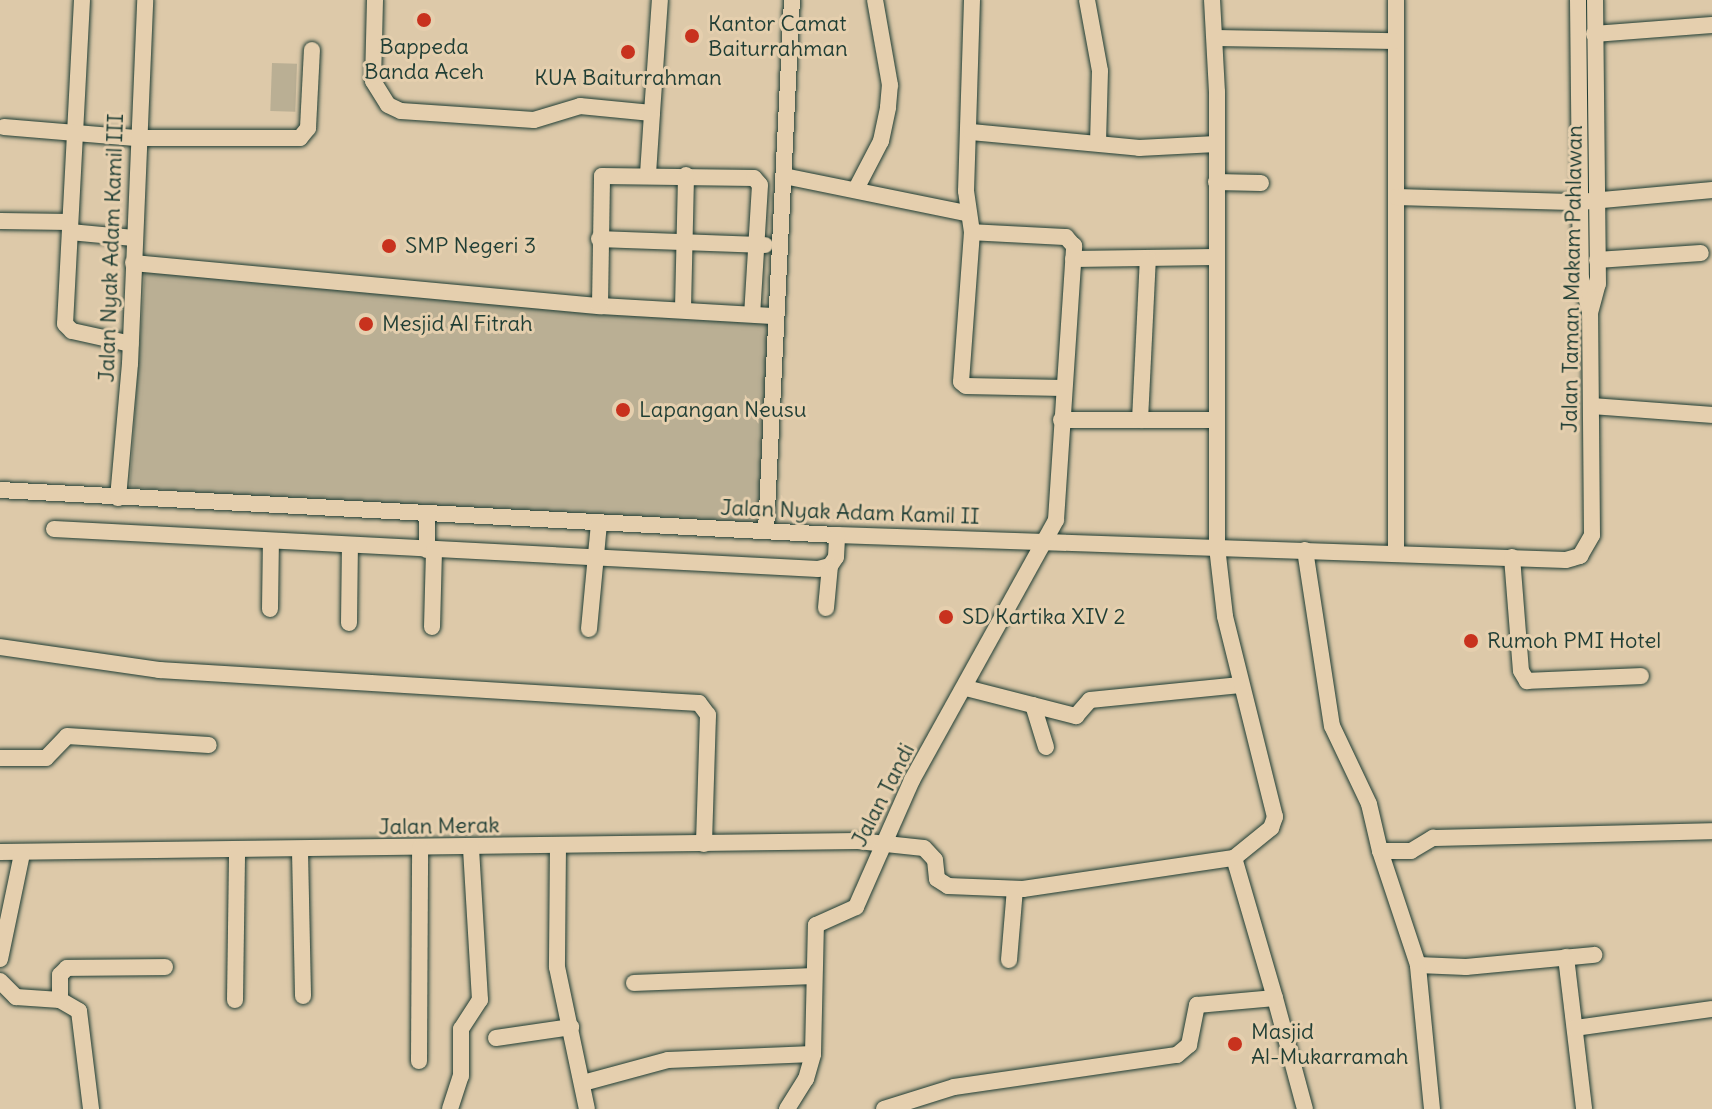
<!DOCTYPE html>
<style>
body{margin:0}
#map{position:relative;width:1712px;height:1109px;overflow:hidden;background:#ddc9a9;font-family:Delius,sans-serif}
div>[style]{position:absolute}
.green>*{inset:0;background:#baaf94;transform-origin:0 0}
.roads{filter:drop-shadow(0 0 2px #1f3d34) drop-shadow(0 0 2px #1f3d34)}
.minor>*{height:16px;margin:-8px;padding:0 8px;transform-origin:8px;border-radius:8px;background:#e5cfae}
.dots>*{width:22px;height:22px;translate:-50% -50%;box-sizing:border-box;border:4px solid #e5cfae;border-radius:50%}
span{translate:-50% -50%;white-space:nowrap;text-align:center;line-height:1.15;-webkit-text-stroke:6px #e5cfae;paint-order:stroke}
.poi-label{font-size:22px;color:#1f3d34}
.left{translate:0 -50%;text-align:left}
.street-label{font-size:22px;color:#1f3d34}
</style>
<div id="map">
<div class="green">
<i style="left:272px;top:63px;width:25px;height:48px;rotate:2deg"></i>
<i style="left:145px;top:269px;width:634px;height:219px;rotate:4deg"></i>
</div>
<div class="roads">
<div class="minor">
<i style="left:82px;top:0;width:324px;rotate:93deg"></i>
<i style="left:65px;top:324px;width:10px;rotate:45deg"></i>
<i style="left:72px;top:331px;width:60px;rotate:12.4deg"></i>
<i style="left:375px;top:0;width:81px;rotate:91.4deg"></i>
<i style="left:373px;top:81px;width:28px;rotate:58deg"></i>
<i style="left:388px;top:105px;width:14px;rotate:25deg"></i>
<i style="left:401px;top:111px;width:133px;rotate:3.9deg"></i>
<i style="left:534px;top:120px;width:48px;rotate:-16.9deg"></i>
<i style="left:580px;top:106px;width:72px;rotate:5.6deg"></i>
<i style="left:652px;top:113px;width:113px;rotate:-86deg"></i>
<i style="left:972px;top:0;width:191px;rotate:91.8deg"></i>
<i style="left:966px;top:191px;width:41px;rotate:81.7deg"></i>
<i style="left:972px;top:232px;width:150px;rotate:94.2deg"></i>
<i style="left:961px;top:382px;width:6px;rotate:39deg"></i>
<i style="left:966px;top:386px;width:97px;rotate:1.2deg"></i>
<i style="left:1087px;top:0;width:72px;rotate:79.6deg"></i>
<i style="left:1100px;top:71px;width:70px;rotate:91.6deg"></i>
<i style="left:1396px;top:0;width:552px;rotate:90deg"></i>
<i style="left:1578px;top:0;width:278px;rotate:89.4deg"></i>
<i style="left:1581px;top:278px;width:34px;rotate:75deg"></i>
<i style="left:1594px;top:34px;width:118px;rotate:-4.4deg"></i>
<i style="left:1216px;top:38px;width:179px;rotate:1deg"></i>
<i style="left:4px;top:127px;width:132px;rotate:4.8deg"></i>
<i style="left:136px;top:138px;width:164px"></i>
<i style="left:300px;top:138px;width:13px;rotate:-51deg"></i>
<i style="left:308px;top:128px;width:78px;rotate:-87.1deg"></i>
<i style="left:971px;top:132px;width:169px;rotate:5.4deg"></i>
<i style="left:1139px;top:148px;width:77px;rotate:-3deg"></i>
<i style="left:648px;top:174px;width:61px;rotate:-86.2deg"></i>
<i style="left:784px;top:176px;width:186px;rotate:11.5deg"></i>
<i style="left:1216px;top:182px;width:45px;rotate:1.3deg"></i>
<i style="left:856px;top:189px;width:54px;rotate:-62.5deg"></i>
<i style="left:881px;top:141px;width:35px;rotate:-78deg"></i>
<i style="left:888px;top:107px;width:22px;rotate:-85deg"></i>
<i style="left:890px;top:85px;width:86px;rotate:-100deg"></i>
<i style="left:1396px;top:197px;width:184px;rotate:1.6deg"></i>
<i style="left:1580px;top:202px;width:133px;rotate:-5.2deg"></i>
<i style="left:0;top:221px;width:70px;rotate:0.8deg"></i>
<i style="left:70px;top:232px;width:64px;rotate:5.4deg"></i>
<i style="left:599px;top:239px;width:166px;rotate:2.1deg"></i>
<i style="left:1073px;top:259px;width:142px;rotate:-0.8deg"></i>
<i style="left:1597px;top:260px;width:104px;rotate:-3.9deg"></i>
<i style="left:133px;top:263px;width:469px;rotate:5.3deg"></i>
<i style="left:600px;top:306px;width:173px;rotate:3.3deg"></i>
<i style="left:600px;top:306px;width:130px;rotate:-89.1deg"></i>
<i style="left:602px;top:176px;width:152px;rotate:0.8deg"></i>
<i style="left:754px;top:178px;width:9px;rotate:49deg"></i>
<i style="left:760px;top:185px;width:129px;rotate:93.5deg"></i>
<i style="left:683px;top:309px;width:134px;rotate:-88.7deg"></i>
<i style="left:1593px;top:406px;width:119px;rotate:4.3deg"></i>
<i style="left:1061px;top:420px;width:154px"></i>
<i style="left:1140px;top:420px;width:161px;rotate:-87.2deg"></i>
<i style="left:0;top:490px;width:838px;rotate:3.08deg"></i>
<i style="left:837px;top:535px;width:729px;rotate:1.96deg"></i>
<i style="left:1566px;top:560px;width:15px;rotate:-16deg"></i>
<i style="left:1580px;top:556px;width:24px;rotate:-60deg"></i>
<i style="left:1592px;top:535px;width:222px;rotate:-90.5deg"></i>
<i style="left:1590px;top:313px;width:30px;rotate:-75deg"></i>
<i style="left:1598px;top:284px;width:284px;rotate:-90.6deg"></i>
<i style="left:118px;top:498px;width:135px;rotate:-84.9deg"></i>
<i style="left:130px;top:364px;width:364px;rotate:-87.6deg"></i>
<i style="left:54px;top:529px;width:765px;rotate:3deg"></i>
<i style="left:818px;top:569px;width:12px;rotate:-14deg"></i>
<i style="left:830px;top:566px;width:11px;rotate:-56deg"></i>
<i style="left:836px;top:557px;width:22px;rotate:-87deg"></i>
<i style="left:766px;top:531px;width:532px;rotate:-87.2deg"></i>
<i style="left:427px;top:550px;width:35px;rotate:-90deg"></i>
<i style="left:1305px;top:550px;width:178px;rotate:81.3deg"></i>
<i style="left:1332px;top:726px;width:86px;rotate:64.6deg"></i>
<i style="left:1369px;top:804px;width:48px;rotate:76.8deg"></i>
<i style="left:1512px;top:557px;width:114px;rotate:85.5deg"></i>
<i style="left:1521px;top:671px;width:12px;rotate:59deg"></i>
<i style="left:1527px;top:681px;width:114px;rotate:-2.5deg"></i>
<i style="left:826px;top:608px;width:42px;rotate:-84.6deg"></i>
<i style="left:270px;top:609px;width:68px;rotate:-89.2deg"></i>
<i style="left:349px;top:623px;width:78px;rotate:-89.3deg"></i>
<i style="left:432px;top:627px;width:77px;rotate:-88.5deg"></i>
<i style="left:589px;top:629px;width:105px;rotate:-84.6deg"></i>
<i style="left:0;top:647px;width:161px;rotate:8.2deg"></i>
<i style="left:159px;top:670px;width:541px;rotate:3.5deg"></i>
<i style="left:699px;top:703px;width:15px;rotate:53deg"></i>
<i style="left:708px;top:715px;width:129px;rotate:91.8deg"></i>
<i style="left:966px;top:688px;width:114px;rotate:14.3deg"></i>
<i style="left:1076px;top:716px;width:21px;rotate:-49deg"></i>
<i style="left:1090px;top:700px;width:151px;rotate:-5.7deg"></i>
<i style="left:1033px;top:705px;width:44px;rotate:72.8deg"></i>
<i style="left:0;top:758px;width:46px"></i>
<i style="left:46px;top:758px;width:30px;rotate:-46deg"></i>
<i style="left:67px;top:736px;width:142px;rotate:3.6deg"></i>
<i style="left:558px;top:845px;width:122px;rotate:90.5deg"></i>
<i style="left:557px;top:967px;width:145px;rotate:78.1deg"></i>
<i style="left:300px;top:851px;width:145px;rotate:88.8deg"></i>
<i style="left:0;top:852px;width:858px;rotate:-0.73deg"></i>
<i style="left:858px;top:841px;width:66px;rotate:6.1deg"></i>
<i style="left:924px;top:848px;width:16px;rotate:47deg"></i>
<i style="left:935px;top:860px;width:19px;rotate:84deg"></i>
<i style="left:937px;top:879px;width:13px;rotate:32deg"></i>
<i style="left:948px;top:886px;width:75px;rotate:2.3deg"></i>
<i style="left:1023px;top:889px;width:213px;rotate:-8.4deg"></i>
<i style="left:1566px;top:957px;width:153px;rotate:83.2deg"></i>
<i style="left:0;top:959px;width:107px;rotate:-78.2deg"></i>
<i style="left:1009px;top:960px;width:71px;rotate:-85.2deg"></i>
<i style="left:1418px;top:965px;width:48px;rotate:2.4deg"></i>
<i style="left:1466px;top:967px;width:129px;rotate:-5.4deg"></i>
<i style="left:0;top:981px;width:23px;rotate:45deg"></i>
<i style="left:16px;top:997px;width:44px;rotate:3.9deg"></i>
<i style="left:60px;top:1000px;width:22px;rotate:30deg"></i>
<i style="left:79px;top:1011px;width:99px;rotate:83deg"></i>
<i style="left:634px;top:983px;width:179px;rotate:-2.2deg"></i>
<i style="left:1275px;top:998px;width:115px;rotate:74.9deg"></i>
<i style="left:60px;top:1000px;width:25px;rotate:-90deg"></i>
<i style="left:60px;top:975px;width:10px;rotate:-45deg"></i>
<i style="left:67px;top:968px;width:98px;rotate:-0.6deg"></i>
<i style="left:235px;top:1000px;width:149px;rotate:-89.2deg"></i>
<i style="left:1575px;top:1028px;width:138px;rotate:-7.9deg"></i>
<i style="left:496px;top:1038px;width:76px;rotate:-8.3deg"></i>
<i style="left:419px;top:1061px;width:213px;rotate:-89.7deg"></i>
<i style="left:583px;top:1083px;width:88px;rotate:-15.1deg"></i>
<i style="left:668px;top:1060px;width:145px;rotate:-2.4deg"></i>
<i style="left:450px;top:1109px;width:35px;rotate:-72deg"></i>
<i style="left:461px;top:1076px;width:47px;rotate:-90deg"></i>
<i style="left:461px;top:1029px;width:35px;rotate:-57deg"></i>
<i style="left:480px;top:1000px;width:152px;rotate:-93.4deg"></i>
<i style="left:787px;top:1109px;width:36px;rotate:-58deg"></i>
<i style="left:806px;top:1079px;width:26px;rotate:-74deg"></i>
<i style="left:813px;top:1054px;width:129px;rotate:-88.7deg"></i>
<i style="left:816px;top:925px;width:44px;rotate:-24.2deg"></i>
<i style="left:856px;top:907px;width:139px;rotate:-66.2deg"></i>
<i style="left:912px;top:780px;width:297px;rotate:-61deg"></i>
<i style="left:1056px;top:520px;width:275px;rotate:-86.2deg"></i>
<i style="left:1074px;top:246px;width:12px;rotate:-132deg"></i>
<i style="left:1066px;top:237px;width:94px;rotate:-177deg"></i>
<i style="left:884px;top:1109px;width:73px;rotate:-17.4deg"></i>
<i style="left:954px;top:1087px;width:225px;rotate:-8.2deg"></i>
<i style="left:1177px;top:1055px;width:16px;rotate:-40deg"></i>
<i style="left:1189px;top:1045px;width:41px;rotate:-78.7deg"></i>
<i style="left:1197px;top:1005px;width:78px;rotate:-5.1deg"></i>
<i style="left:1275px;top:998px;width:146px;rotate:-106.3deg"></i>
<i style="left:1234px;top:858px;width:48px;rotate:-39deg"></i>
<i style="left:1271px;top:828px;width:12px;rotate:-70deg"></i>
<i style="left:1275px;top:817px;width:207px;rotate:-104deg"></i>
<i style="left:1225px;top:616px;width:69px;rotate:-96.6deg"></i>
<i style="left:1217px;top:547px;width:455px;rotate:-90deg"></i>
<i style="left:1217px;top:92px;width:92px;rotate:-93.1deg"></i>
<i style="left:1432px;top:1109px;width:145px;rotate:-95.6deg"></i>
<i style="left:1418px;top:965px;width:120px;rotate:-108.4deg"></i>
<i style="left:1380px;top:851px;width:31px"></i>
<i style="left:1411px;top:851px;width:26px;rotate:-31deg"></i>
<i style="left:1433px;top:838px;width:279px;rotate:-1.4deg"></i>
</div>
</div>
<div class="dots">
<i style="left:424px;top:20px;background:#c8321e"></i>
<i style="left:692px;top:36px;background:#c8321e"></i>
<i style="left:628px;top:52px;background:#c8321e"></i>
<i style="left:389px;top:246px;background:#c8321e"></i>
<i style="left:366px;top:324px;background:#c8321e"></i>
<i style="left:623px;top:410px;background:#c8321e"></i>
<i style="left:946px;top:617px;background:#c8321e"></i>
<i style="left:1471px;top:641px;background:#c8321e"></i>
<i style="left:1235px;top:1044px;background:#c8321e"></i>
</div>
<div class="poi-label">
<span class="left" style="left:708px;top:36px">Kantor Camat<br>Baiturrahman</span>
<span style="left:424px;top:59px">Bappeda<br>Banda Aceh</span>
<span style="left:628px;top:78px">KUA Baiturrahman</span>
<span class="left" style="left:405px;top:246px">SMP Negeri 3</span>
<span class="left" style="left:382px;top:324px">Mesjid Al Fitrah</span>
<span class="left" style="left:639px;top:410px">Lapangan Neusu</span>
<span class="left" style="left:962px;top:617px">SD Kartika XIV 2</span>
<span class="left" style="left:1487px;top:641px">Rumoh PMI Hotel</span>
<span class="left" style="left:1251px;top:1044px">Masjid<br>Al-Mukarramah</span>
</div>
<div class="street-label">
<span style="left:111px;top:248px;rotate:-88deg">Jalan Nyak Adam Kamil III</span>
<span style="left:1572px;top:279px;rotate:-89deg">Jalan Taman Makam Pahlawan</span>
<span style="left:850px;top:512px;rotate:2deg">Jalan Nyak Adam Kamil II</span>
<span style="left:883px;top:795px;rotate:-63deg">Jalan Tandi</span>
<span style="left:439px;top:826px;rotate:-1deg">Jalan Merak</span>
</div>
</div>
